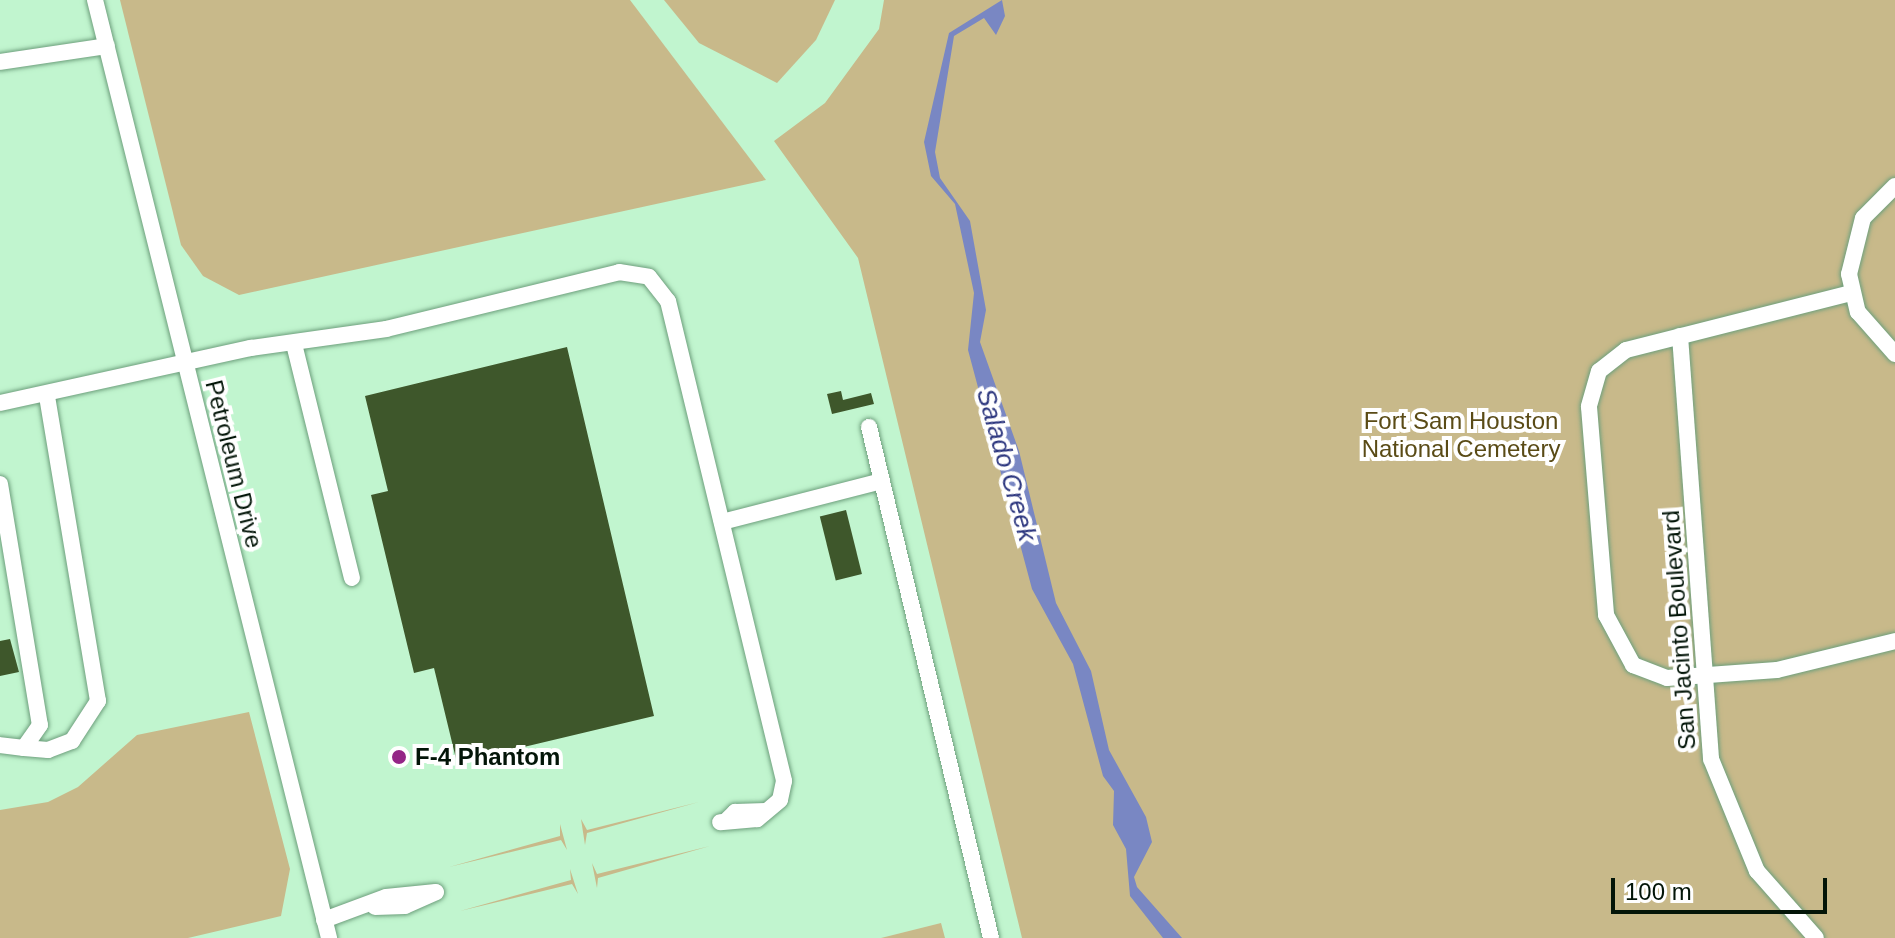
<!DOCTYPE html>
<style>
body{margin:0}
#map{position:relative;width:1895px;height:938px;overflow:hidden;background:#c1f5cf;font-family:Arial,sans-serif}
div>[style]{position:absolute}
.green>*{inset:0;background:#c8b98a}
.water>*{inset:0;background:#7987c3}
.building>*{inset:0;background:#3e572b;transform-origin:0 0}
.roads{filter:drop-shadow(0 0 2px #6d9f7c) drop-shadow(0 0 2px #6d9f7c)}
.minor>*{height:16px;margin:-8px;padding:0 8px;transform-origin:8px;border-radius:8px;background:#fff}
.dots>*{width:22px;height:22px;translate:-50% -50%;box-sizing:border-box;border:4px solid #fff;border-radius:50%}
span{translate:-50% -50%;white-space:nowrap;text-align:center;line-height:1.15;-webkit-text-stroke:8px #fff;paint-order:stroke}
.park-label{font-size:24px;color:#5a4b16}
.street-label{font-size:24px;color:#031508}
.poi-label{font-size:24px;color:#031508;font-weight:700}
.left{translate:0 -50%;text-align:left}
.water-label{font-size:26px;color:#2c367e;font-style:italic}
.scale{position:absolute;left:1611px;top:878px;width:216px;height:36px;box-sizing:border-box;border:4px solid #031508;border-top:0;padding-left:10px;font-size:24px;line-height:28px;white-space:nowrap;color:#031508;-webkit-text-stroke:6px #fff;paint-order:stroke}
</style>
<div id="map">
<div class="green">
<i style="clip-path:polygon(120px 0,630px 0,766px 180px,239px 295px,203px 276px,181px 245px)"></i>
<i style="clip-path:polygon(664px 0,835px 0,816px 40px,777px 83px,699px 43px)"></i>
<i style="clip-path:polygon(884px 0,1895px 0,1895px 938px,1022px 938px,858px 258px,774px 141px,825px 103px,879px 29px)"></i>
<i style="clip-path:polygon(249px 712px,290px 869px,281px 916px,188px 938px,0 938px,0 810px,48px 802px,78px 787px,137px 735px)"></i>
<i style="clip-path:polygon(699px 802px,587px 833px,585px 845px,581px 819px,587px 830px)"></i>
<i style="clip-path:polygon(560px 824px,567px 850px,561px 840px,449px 867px,560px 836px)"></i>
<i style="clip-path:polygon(710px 846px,598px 878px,597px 888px,592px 863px,597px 874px)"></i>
<i style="clip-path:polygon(570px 869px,578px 894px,572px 884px,460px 911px,571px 880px)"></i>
<i style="clip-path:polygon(941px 923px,945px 938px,881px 938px)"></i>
</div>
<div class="water">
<i style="clip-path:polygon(1002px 0,1005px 16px,996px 35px,984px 18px,954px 36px,935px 152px,940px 178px,970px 221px,986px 310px,980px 342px,1019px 451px,1056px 603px,1091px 671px,1109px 750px,1146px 817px,1152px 842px,1134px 877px,1137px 887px,1182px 938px,1163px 938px,1130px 896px,1126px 849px,1113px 825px,1114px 791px,1103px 776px,1073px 664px,1032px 589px,968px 350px,974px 293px,955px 204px,931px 176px,924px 142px,949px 33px)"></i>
</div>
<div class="building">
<i style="clip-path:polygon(567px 347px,654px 716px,457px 763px,434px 668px,414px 673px,371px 495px,388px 491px,365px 396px)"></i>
<i style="clip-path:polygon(841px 391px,843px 400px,871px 393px,874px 404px,832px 414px,827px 394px)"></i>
<i style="left:846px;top:510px;width:66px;height:27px;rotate:76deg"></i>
<i style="clip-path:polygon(10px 639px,19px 672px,0 676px,0 641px)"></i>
</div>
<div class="roads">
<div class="minor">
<i style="left:95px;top:0;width:967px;rotate:75.99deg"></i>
<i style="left:0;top:62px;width:108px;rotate:-8.5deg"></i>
<i style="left:1895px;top:186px;width:45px;rotate:135deg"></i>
<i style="left:1863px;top:218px;width:58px;rotate:104deg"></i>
<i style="left:1849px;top:274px;width:39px;rotate:77deg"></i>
<i style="left:1858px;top:312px;width:56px;rotate:48.6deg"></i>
<i style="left:1851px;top:293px;width:232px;rotate:165.8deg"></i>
<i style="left:1626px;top:350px;width:34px;rotate:142deg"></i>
<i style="left:1599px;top:371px;width:37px;rotate:106deg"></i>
<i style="left:1589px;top:407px;width:209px;rotate:85.3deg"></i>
<i style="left:1606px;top:615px;width:57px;rotate:61.6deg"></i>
<i style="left:1633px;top:665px;width:36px;rotate:21deg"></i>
<i style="left:1667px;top:678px;width:110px;rotate:-4.2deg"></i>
<i style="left:1777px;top:670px;width:122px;rotate:-13.8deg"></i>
<i style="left:1680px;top:336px;width:424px;rotate:85.8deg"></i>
<i style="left:1711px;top:759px;width:121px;rotate:67.7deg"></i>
<i style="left:1757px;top:871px;width:89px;rotate:48.6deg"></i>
<i style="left:294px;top:344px;width:241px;rotate:76.1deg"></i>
<i style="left:0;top:403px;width:257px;rotate:-12.4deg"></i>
<i style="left:251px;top:348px;width:136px;rotate:-8deg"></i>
<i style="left:386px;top:329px;width:240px;rotate:-13.7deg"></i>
<i style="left:619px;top:272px;width:30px;rotate:9deg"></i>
<i style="left:649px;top:277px;width:31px;rotate:52deg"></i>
<i style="left:668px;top:301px;width:494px;rotate:76.4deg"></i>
<i style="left:784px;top:781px;width:19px;rotate:102deg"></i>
<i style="left:780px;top:800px;width:30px;rotate:140deg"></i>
<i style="left:757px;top:819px;width:37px;rotate:175deg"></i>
<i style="left:869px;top:427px;width:525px;rotate:76.57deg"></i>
<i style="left:0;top:484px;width:244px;rotate:80.6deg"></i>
<i style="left:40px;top:725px;width:28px;rotate:125deg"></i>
<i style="left:24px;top:748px;width:24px;rotate:-173deg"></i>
<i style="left:722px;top:522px;width:165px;rotate:-14.4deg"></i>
<i style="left:24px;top:748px;width:24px;rotate:5deg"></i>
<i style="left:48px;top:750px;width:26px;rotate:-21deg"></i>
<i style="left:72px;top:741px;width:48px;rotate:-57deg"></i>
<i style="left:98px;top:701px;width:309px;rotate:-99.5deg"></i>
<i style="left:726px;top:821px;width:13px;rotate:-45deg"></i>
<i style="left:735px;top:812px;width:31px;rotate:-2deg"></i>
<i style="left:375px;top:907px;width:30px;rotate:-2deg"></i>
<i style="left:405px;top:906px;width:34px;rotate:-24deg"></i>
<i style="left:324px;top:920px;width:66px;rotate:-20.4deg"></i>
<i style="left:386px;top:897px;width:50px;rotate:-5.7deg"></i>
</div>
</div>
<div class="dots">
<i style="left:399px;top:757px;background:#942687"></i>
</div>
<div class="park-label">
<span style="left:1461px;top:435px">Fort Sam Houston<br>National Cemetery</span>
</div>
<div class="street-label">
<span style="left:234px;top:464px;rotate:76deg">Petroleum Drive</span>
<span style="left:1679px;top:630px;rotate:-94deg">San Jacinto Boulevard</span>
</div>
<div class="poi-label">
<span class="left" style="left:415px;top:757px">F-4 Phantom</span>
</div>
<div class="water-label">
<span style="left:1006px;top:465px;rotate:74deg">Salado Creek</span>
</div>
<div class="scale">100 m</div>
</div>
